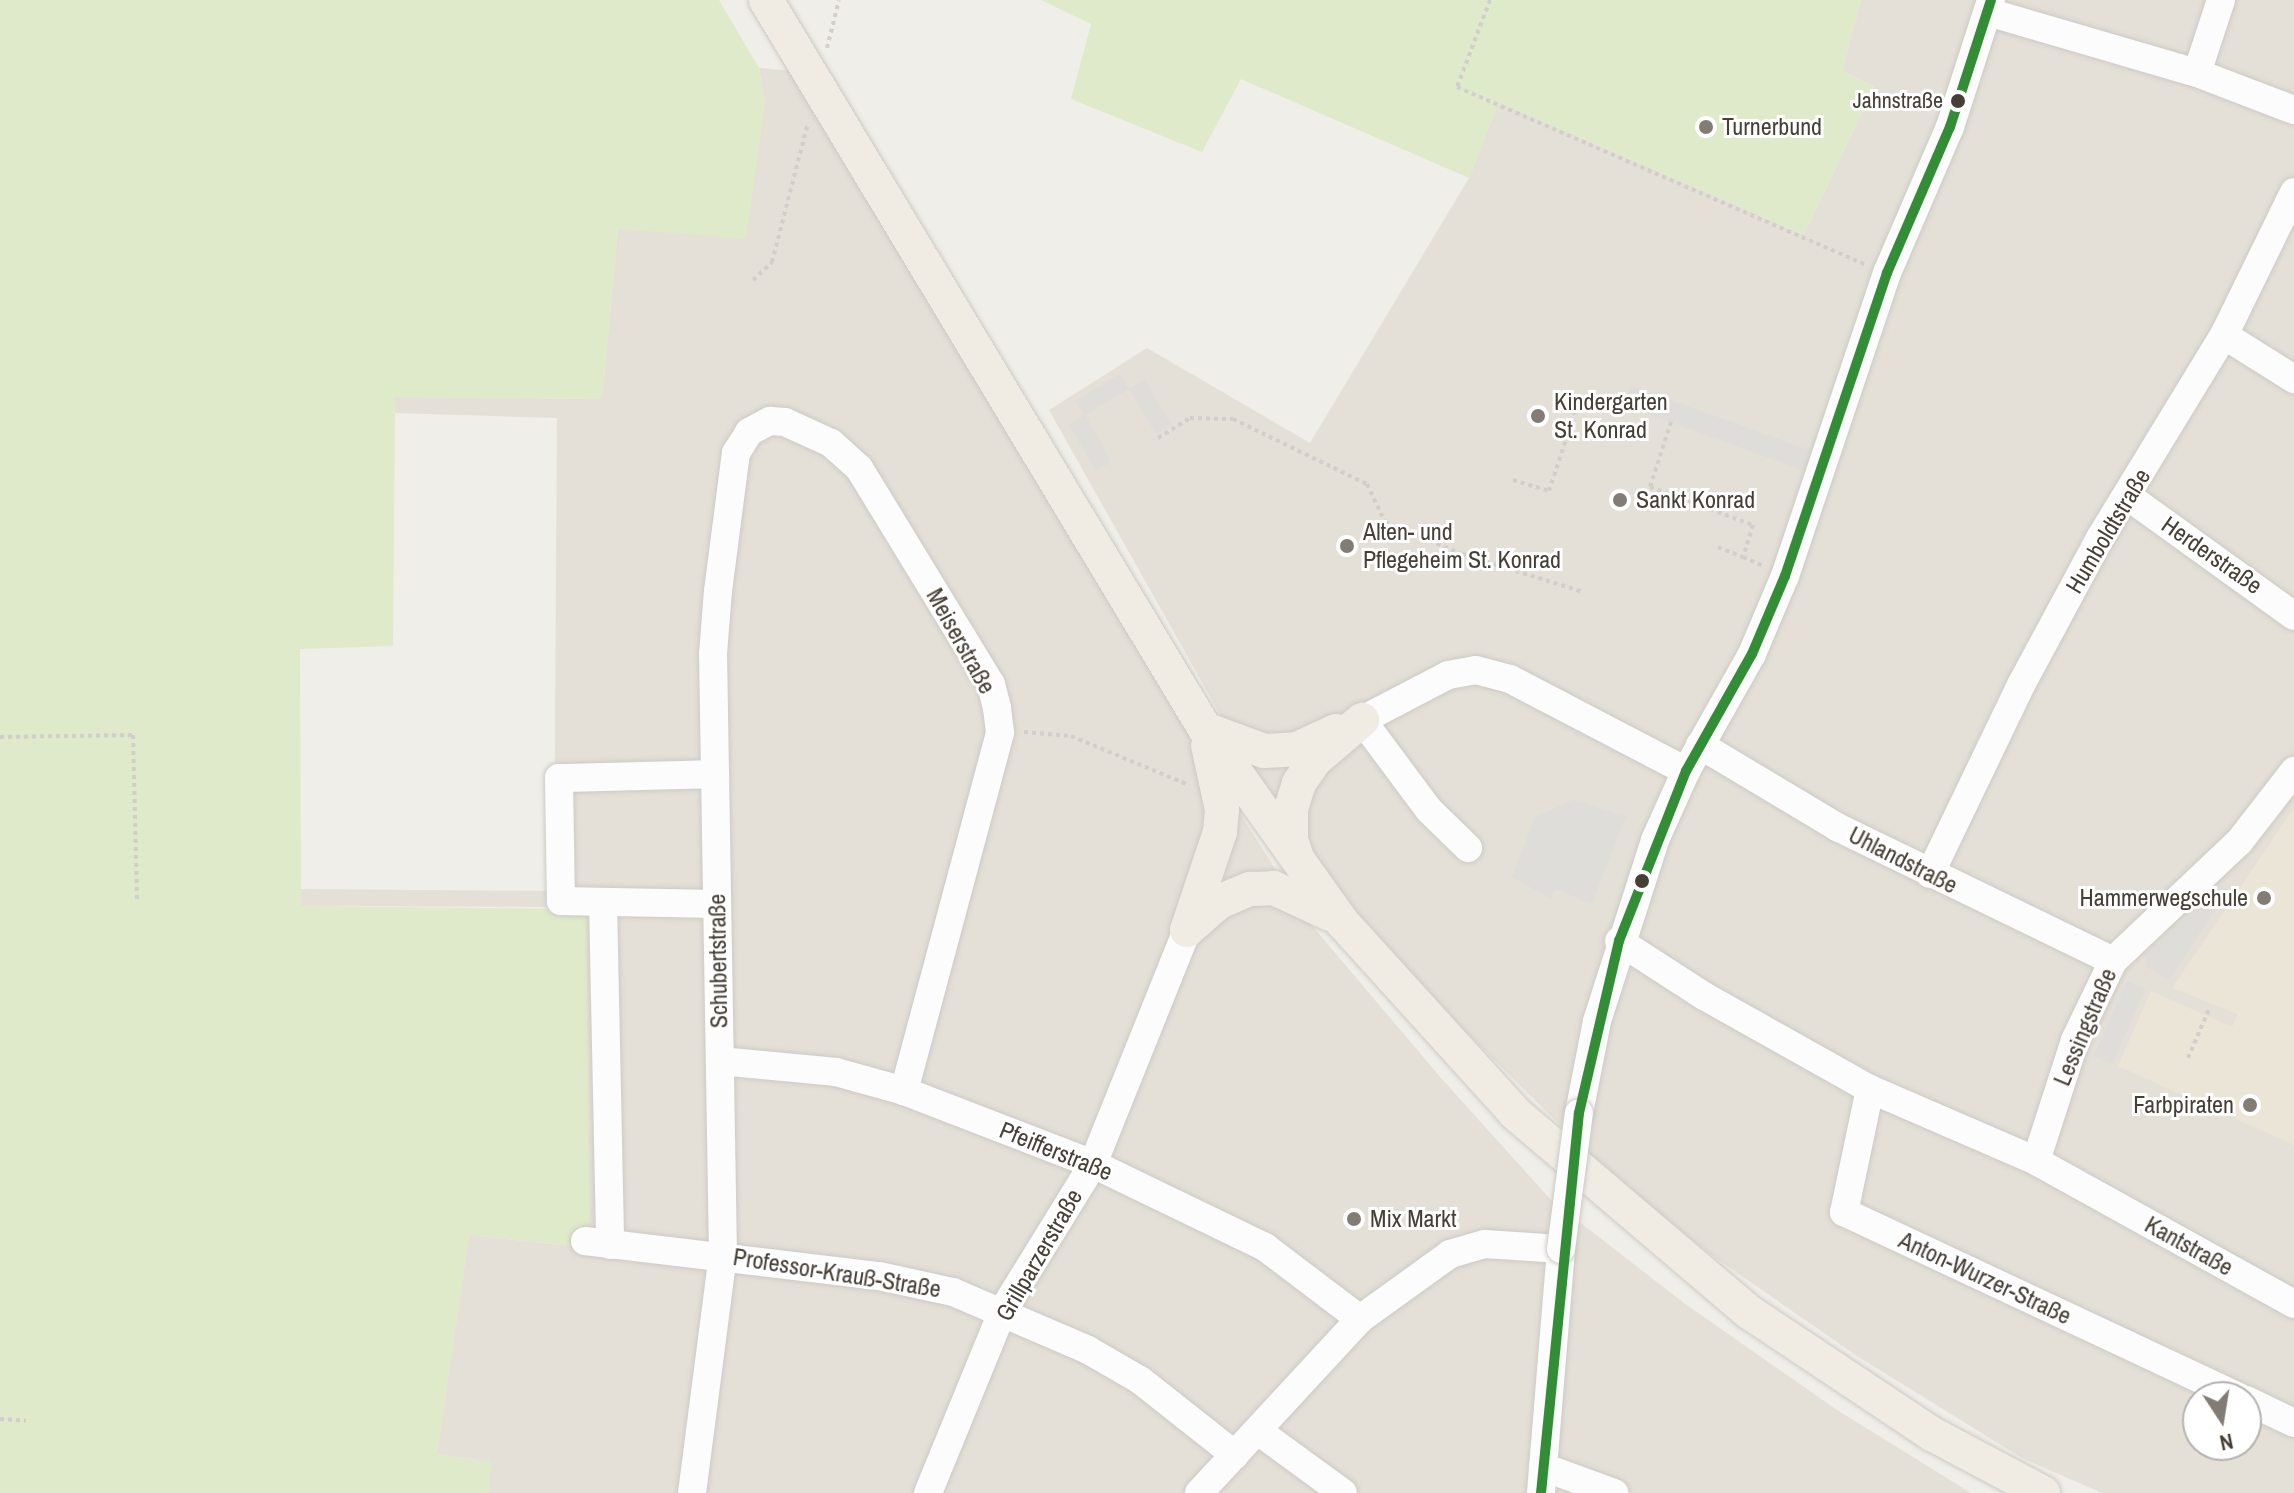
<!DOCTYPE html>
<meta charset="utf-8">
<style>
body{margin:0}
#map{position:relative;width:2294px;height:1493px;overflow:hidden;background:#f0eee9;font-family:"Archivo Narrow",sans-serif}
div>[style]{position:absolute}
.residential>*{inset:0;background:#e4dfd7}
.education>*{inset:0;background:#ebe5d8}
.green>*{inset:0;background:#deeac9}
.parking>*{inset:0;background:#dfddd9;transform-origin:0 0}
.path>*{height:4px;margin-top:-2px;transform-origin:0;background:repeating-linear-gradient(90deg,#d1cecb 0 4px,transparent 0 8px)}
.roads{filter:drop-shadow(0 0 2px #cccac5) drop-shadow(0 0 2px #cccac5)}
.minor>*{height:28px;margin:-14px;padding:0 14px;transform-origin:14px;border-radius:14px;background:#fdfcfc}
.major>*{height:34px;margin:-17px;padding:0 17px;transform-origin:17px;border-radius:17px;background:#f1ece3}
.bridges{filter:drop-shadow(0 0 2px #cccac5) drop-shadow(0 0 2px #cccac5)}
.minor-bridge>*{height:28px;margin:-14px;padding:0 14px;transform-origin:14px;border-radius:14px;background:#fdfcfc}
.bus-1>*{height:10px;margin:-5px;padding:0 5px;transform-origin:5px;border-radius:5px;background:#338c36}
.dots>*{width:22px;height:22px;translate:-50% -50%;box-sizing:border-box;border:4px solid #fff;border-radius:50%}
span{translate:-50% -50%;white-space:nowrap;text-align:center;line-height:1.15;-webkit-text-stroke:6px #fff;paint-order:stroke}
.bus-label{font-size:22px;color:#463f36}
.right{translate:-100% -50%;text-align:right}
.poi-label{font-size:24px;color:#463f36}
.left{translate:0 -50%;text-align:left}
.street-label{font-size:24px;color:#463f36}
.north{position:absolute;left:2182px;top:1381px;width:80px;height:80px;box-sizing:border-box;background:#fff;border:2px solid #b5b2af;border-radius:50%;rotate:168deg;font-size:22px;font-weight:700;line-height:32px;text-align:center;color:#463f36}
.north::after{content:'';display:block;margin:auto;width:28px;height:36px;background:#827c75;clip-path:polygon(50% 0,100% 100%,50% 72%,0 100%)}
</style>
<div id="map">
<div class="residential">
<i style="clip-path:polygon(evenodd,1861px 0,2294px 0,2294px 1493px,2102px 1493px,2022px 1458px,1857px 1356px,1710px 1254px,1610px 1174px,1362px 930px,1239px 766px,1221px 716px,1049px 410px,1147px 348px,1310px 443px,1469px 178px,1499px 102px,1804px 235px,1874px 87px,1842px 71px,1861px 0,2198px 1397px,2246px 1397px,2246px 1445px,2198px 1445px,2198px 1397px)"></i>
<i style="clip-path:polygon(759px 68px,795px 71px,1171px 705px,1309px 922px,1441px 1078px,1551px 1200px,1684px 1303px,1837px 1410px,1971px 1493px,488px 1493px,491px 1462px,437px 1454px,469px 1235px,589px 1248px,554px 907px,301px 906px,300px 889px,554px 891px,557px 418px,395px 413px,395px 397px,602px 399px,618px 229px,765px 105px)"></i>
</div>
<div class="education">
<i style="clip-path:polygon(2294px 808px,2294px 1145px,2118px 1066px,2151px 991px,2232px 1027px,2238px 1014px,2172px 988px)"></i>
</div>
<div class="green">
<i style="clip-path:polygon(0 0,719px 0,759px 68px,765px 105px,746px 239px,618px 229px,602px 399px,395px 397px,393px 646px,300px 649px,301px 906px,586px 909px,590px 1248px,469px 1235px,437px 1454px,491px 1462px,488px 1493px,0 1493px)"></i>
<i style="clip-path:polygon(1041px 0,1861px 0,1842px 71px,1874px 87px,1804px 235px,1499px 102px,1469px 178px,1241px 79px,1202px 152px,1071px 99px,1091px 24px)"></i>
</div>
<div class="parking">
<i style="clip-path:polygon(1120px 374px,1129px 389px,1145px 380px,1171px 425px,1156px 434px,1129px 389px,1085px 415px,1111px 462px,1096px 471px,1069px 425px,1084px 415px,1075px 401px)"></i>
<i style="left:1630px;top:385px;width:194px;height:21px;rotate:20deg"></i>
<i style="clip-path:polygon(1573px 800px,1626px 816px,1592px 904px,1555px 889px,1551px 899px,1512px 877px,1535px 817px)"></i>
<i style="clip-path:polygon(2221px 883px,2228px 890px,2169px 980px,2147px 967px,2145px 954px)"></i>
<i style="left:2127px;top:981px;width:20px;height:82px;rotate:24deg"></i>
</div>
<div class="path">
<i style="left:1490px;top:0;width:93px;rotate:110.8deg"></i>
<i style="left:1457px;top:87px;width:446px;rotate:23.5deg"></i>
<i style="left:827px;top:48px;width:49px;rotate:-76deg"></i>
<i style="left:753px;top:280px;width:26px;rotate:-43deg"></i>
<i style="left:772px;top:262px;width:144px;rotate:-75.5deg"></i>
<i style="left:1671px;top:422px;width:68px;rotate:107.9deg"></i>
<i style="left:1650px;top:487px;width:110px;rotate:20.3deg"></i>
<i style="left:1753px;top:525px;width:34px;rotate:107deg"></i>
<i style="left:1743px;top:557px;width:24px;rotate:24deg"></i>
<i style="left:1158px;top:438px;width:38px;rotate:-32deg"></i>
<i style="left:1190px;top:418px;width:43px;rotate:1.3deg"></i>
<i style="left:1233px;top:419px;width:149px;rotate:25.9deg"></i>
<i style="left:1367px;top:484px;width:42px;rotate:64.7deg"></i>
<i style="left:1385px;top:522px;width:83px;rotate:22.6deg"></i>
<i style="left:1462px;top:554px;width:127px;rotate:17.4deg"></i>
<i style="left:1513px;top:480px;width:38px;rotate:17deg"></i>
<i style="left:1549px;top:491px;width:93px;rotate:-71.8deg"></i>
<i style="left:1578px;top:403px;width:20px;rotate:-20deg"></i>
<i style="left:1718px;top:547px;width:27px;rotate:22deg"></i>
<i style="left:1024px;top:732px;width:47px;rotate:4.9deg"></i>
<i style="left:1071px;top:736px;width:128px;rotate:22.6deg"></i>
<i style="left:0;top:737px;width:133px;rotate:-0.9deg"></i>
<i style="left:133px;top:735px;width:166px;rotate:88.6deg"></i>
<i style="left:2188px;top:1058px;width:53px;rotate:-66.8deg"></i>
<i style="left:0;top:1419px;width:26px;rotate:4deg"></i>
</div>
<div class="roads">
<div class="minor">
<i style="left:1988px;top:12px;width:218px;rotate:16.3deg"></i>
<i style="left:2197px;top:73px;width:104px;rotate:20.9deg"></i>
<i style="left:2197px;top:73px;width:77px;rotate:-71.8deg"></i>
<i style="left:2224px;top:335px;width:83px;rotate:32.2deg"></i>
<i style="left:2129px;top:497px;width:203px;rotate:35.8deg"></i>
<i style="left:1700px;top:745px;width:160px;rotate:30.9deg"></i>
<i style="left:1837px;top:827px;width:307px;rotate:25.9deg"></i>
<i style="left:715px;top:774px;width:156px;rotate:178.5deg"></i>
<i style="left:559px;top:778px;width:123px;rotate:89.1deg"></i>
<i style="left:561px;top:901px;width:156px;rotate:1.1deg"></i>
<i style="left:1468px;top:848px;width:54px;rotate:-135.7deg"></i>
<i style="left:1429px;top:810px;width:112px;rotate:-126.7deg"></i>
<i style="left:1362px;top:720px;width:97px;rotate:-27.6deg"></i>
<i style="left:1448px;top:675px;width:28px;rotate:-10deg"></i>
<i style="left:1476px;top:670px;width:35px;rotate:15deg"></i>
<i style="left:1510px;top:679px;width:199px;rotate:27.6deg"></i>
<i style="left:1930px;top:874px;width:212px;rotate:-64.3deg"></i>
<i style="left:2022px;top:683px;width:165px;rotate:-61.7deg"></i>
<i style="left:2100px;top:538px;width:238px;rotate:-58.6deg"></i>
<i style="left:2224px;top:335px;width:159px;rotate:-63.9deg"></i>
<i style="left:603px;top:902px;width:343px;rotate:88.8deg"></i>
<i style="left:1619px;top:941px;width:101px;rotate:32.9deg"></i>
<i style="left:1704px;top:996px;width:190px;rotate:29.3deg"></i>
<i style="left:1870px;top:1089px;width:181px;rotate:23.4deg"></i>
<i style="left:2036px;top:1161px;width:295px;rotate:29deg"></i>
<i style="left:720px;top:1061px;width:117px;rotate:5.4deg"></i>
<i style="left:836px;top:1072px;width:71px;rotate:15.6deg"></i>
<i style="left:904px;top:1091px;width:203px;rotate:21.1deg"></i>
<i style="left:1093px;top:1164px;width:191px;rotate:25.8deg"></i>
<i style="left:1265px;top:1247px;width:119px;rotate:37.2deg"></i>
<i style="left:1870px;top:1089px;width:126px;rotate:101.9deg"></i>
<i style="left:1844px;top:1212px;width:436px;rotate:25.1deg"></i>
<i style="left:1579px;top:1113px;width:94px;rotate:-78.9deg"></i>
<i style="left:1597px;top:1021px;width:190px;rotate:-72.2deg"></i>
<i style="left:1655px;top:840px;width:76px;rotate:-65.8deg"></i>
<i style="left:1686px;top:771px;width:134px;rotate:-60.6deg"></i>
<i style="left:1752px;top:654px;width:85px;rotate:-67.1deg"></i>
<i style="left:1785px;top:576px;width:320px;rotate:-71.4deg"></i>
<i style="left:1887px;top:273px;width:159px;rotate:-66.7deg"></i>
<i style="left:1950px;top:127px;width:133px;rotate:-72.1deg"></i>
<i style="left:2036px;top:1161px;width:127px;rotate:-72.1deg"></i>
<i style="left:2075px;top:1040px;width:88px;rotate:-64.3deg"></i>
<i style="left:2113px;top:961px;width:173px;rotate:-43.4deg"></i>
<i style="left:2239px;top:842px;width:90px;rotate:-52.2deg"></i>
<i style="left:585px;top:1241px;width:296px;rotate:6.8deg"></i>
<i style="left:879px;top:1276px;width:76px;rotate:12.2deg"></i>
<i style="left:953px;top:1292px;width:147px;rotate:23.2deg"></i>
<i style="left:1088px;top:1350px;width:60px;rotate:30deg"></i>
<i style="left:1140px;top:1380px;width:121px;rotate:38.3deg"></i>
<i style="left:2246px;top:1400px;width:53px;rotate:25.6deg"></i>
<i style="left:1258px;top:1431px;width:105px;rotate:36.1deg"></i>
<i style="left:1543px;top:1467px;width:76px;rotate:20.1deg"></i>
<i style="left:692px;top:1493px;width:240px;rotate:-82.6deg"></i>
<i style="left:723px;top:1255px;width:601px;rotate:-90.95deg"></i>
<i style="left:713px;top:654px;width:63px;rotate:-85.5deg"></i>
<i style="left:718px;top:591px;width:139px;rotate:-82.6deg"></i>
<i style="left:736px;top:453px;width:25px;rotate:-58deg"></i>
<i style="left:749px;top:432px;width:24px;rotate:-28deg"></i>
<i style="left:770px;top:421px;width:15px;rotate:4deg"></i>
<i style="left:785px;top:422px;width:51px;rotate:24.5deg"></i>
<i style="left:831px;top:443px;width:38px;rotate:42deg"></i>
<i style="left:859px;top:468px;width:253px;rotate:58.6deg"></i>
<i style="left:991px;top:684px;width:25px;rotate:76deg"></i>
<i style="left:997px;top:708px;width:25px;rotate:83deg"></i>
<i style="left:1000px;top:733px;width:371px;rotate:105deg"></i>
<i style="left:928px;top:1493px;width:198px;rotate:-67.7deg"></i>
<i style="left:1003px;top:1310px;width:172px;rotate:-58.3deg"></i>
<i style="left:1093px;top:1164px;width:252px;rotate:-68.1deg"></i>
<i style="left:1199px;top:1493px;width:237px;rotate:-47.2deg"></i>
<i style="left:1360px;top:1319px;width:111px;rotate:-35.8deg"></i>
<i style="left:1450px;top:1254px;width:36px;rotate:-16deg"></i>
<i style="left:1485px;top:1244px;width:76px;rotate:3.8deg"></i>
<i style="left:1561px;top:1249px;width:245px;rotate:94.7deg"></i>
</div>
<div class="major">
<i style="left:766px;top:0;width:851px;rotate:58.94deg"></i>
<i style="left:1205px;top:729px;width:238px;rotate:54.6deg"></i>
<i style="left:1343px;top:923px;width:256px;rotate:47.8deg"></i>
<i style="left:1515px;top:1113px;width:307px;rotate:40.4deg"></i>
<i style="left:1749px;top:1312px;width:220px;rotate:33.7deg"></i>
<i style="left:1932px;top:1434px;width:126px;rotate:28deg"></i>
<i style="left:1205px;top:729px;width:63px;rotate:20.4deg"></i>
<i style="left:1264px;top:751px;width:33px;rotate:-3deg"></i>
<i style="left:1297px;top:749px;width:43px;rotate:-24.8deg"></i>
<i style="left:1297px;top:858px;width:19px;rotate:-108deg"></i>
<i style="left:1291px;top:840px;width:31px;rotate:-90deg"></i>
<i style="left:1291px;top:809px;width:27px;rotate:-73deg"></i>
<i style="left:1299px;top:783px;width:28px;rotate:-55deg"></i>
<i style="left:1315px;top:760px;width:62px;rotate:-40.4deg"></i>
<i style="left:1187px;top:930px;width:103px;rotate:-71.4deg"></i>
<i style="left:1220px;top:832px;width:22px;rotate:-85deg"></i>
<i style="left:1222px;top:810px;width:66px;rotate:-102.2deg"></i>
<i style="left:1187px;top:930px;width:43px;rotate:-41.2deg"></i>
<i style="left:1219px;top:902px;width:34px;rotate:-23deg"></i>
<i style="left:1250px;top:889px;width:24px;rotate:-2deg"></i>
<i style="left:1274px;top:888px;width:62px;rotate:24.9deg"></i>
</div>
</div>
<div class="bridges">
<div class="minor-bridge">
<i style="left:1561px;top:1249px;width:137px;rotate:-82.5deg"></i>
</div>
</div>
<div class="bus-1">
<i style="left:1541px;top:1493px;width:382px;rotate:-84.3deg"></i>
<i style="left:1579px;top:1113px;width:177px;rotate:-76.9deg"></i>
<i style="left:1619px;top:941px;width:183px;rotate:-68.5deg"></i>
<i style="left:1686px;top:771px;width:134px;rotate:-60.6deg"></i>
<i style="left:1752px;top:654px;width:85px;rotate:-67.1deg"></i>
<i style="left:1785px;top:576px;width:320px;rotate:-71.4deg"></i>
<i style="left:1887px;top:273px;width:159px;rotate:-66.7deg"></i>
<i style="left:1950px;top:127px;width:133px;rotate:-72.1deg"></i>
</div>
<div class="dots">
<i style="left:1958px;top:101px;background:#463f36"></i>
<i style="left:1706px;top:127px;background:#827c75"></i>
<i style="left:1538px;top:416px;background:#827c75"></i>
<i style="left:1620px;top:500px;background:#827c75"></i>
<i style="left:1347px;top:546px;background:#827c75"></i>
<i style="left:1642px;top:881px;background:#463f36"></i>
<i style="left:2264px;top:898px;background:#827c75"></i>
<i style="left:2250px;top:1105px;background:#827c75"></i>
<i style="left:1354px;top:1219px;background:#827c75"></i>
</div>
<div class="bus-label">
<span class="right" style="left:1943px;top:101px">Jahnstraße</span>
</div>
<div class="poi-label">
<span class="left" style="left:1722px;top:127px">Turnerbund</span>
<span class="left" style="left:1554px;top:416px">Kindergarten<br>St. Konrad</span>
<span class="left" style="left:1636px;top:500px">Sankt Konrad</span>
<span class="left" style="left:1363px;top:546px">Alten- und<br>Pflegeheim St. Konrad</span>
<span class="right" style="left:2248px;top:898px">Hammerwegschule</span>
<span class="right" style="left:2234px;top:1105px">Farbpiraten</span>
<span class="left" style="left:1370px;top:1219px">Mix Markt</span>
</div>
<div class="street-label">
<span style="left:2108px;top:531px;rotate:-59deg">Humboldtstraße</span>
<span style="left:2212px;top:555px;rotate:35deg">Herderstraße</span>
<span style="left:961px;top:641px;rotate:61deg">Meiserstraße</span>
<span style="left:1903px;top:860px;rotate:27deg">Uhlandstraße</span>
<span style="left:718px;top:961px;rotate:-91deg">Schubertstraße</span>
<span style="left:2085px;top:1027px;rotate:-67deg">Lessingstraße</span>
<span style="left:1056px;top:1151px;rotate:22deg">Pfeifferstraße</span>
<span style="left:2189px;top:1246px;rotate:29deg">Kantstraße</span>
<span style="left:1039px;top:1255px;rotate:-60deg">Grillparzerstraße</span>
<span style="left:837px;top:1273px;rotate:9deg">Professor-Krauß-Straße</span>
<span style="left:1985px;top:1278px;rotate:25deg">Anton-Wurzer-Straße</span>
</div>
<div class="north">N</div>
</div>
